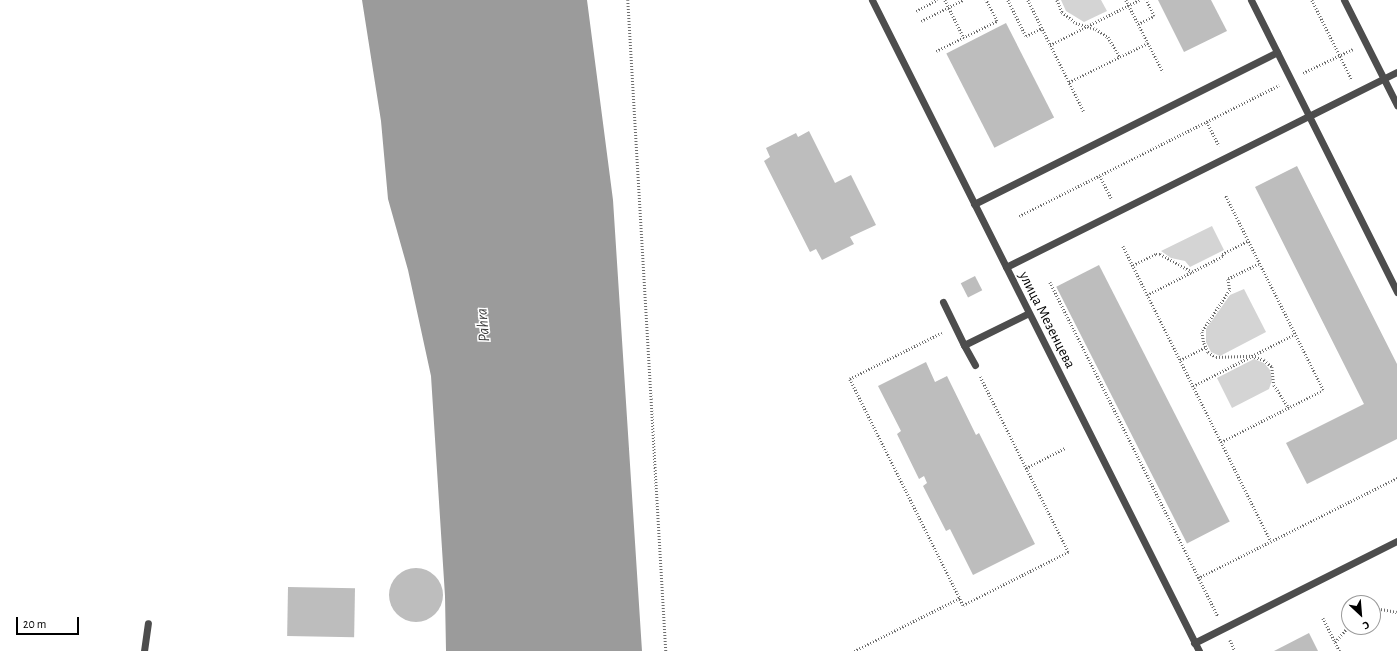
<!DOCTYPE html>
<meta charset="utf-8">
<style>
body{margin:0}
#map{position:relative;width:1397px;height:651px;overflow:hidden;background:#fff;font-family:"Alegreya Sans",sans-serif}
div>[style]{position:absolute}
.green>*{inset:0;background:#d4d4d4}
.water>*{inset:0;background:#9b9b9b}
.building>*{inset:0;background:#bdbdbd;transform-origin:0 0}
.round{border-radius:50%}
.path>*{height:2.5px;margin-top:-1.25px;transform-origin:0;background:repeating-linear-gradient(90deg,#6f6f6f 0 1px,transparent 0 3px)}
.minor>*{height:7px;margin:-3.5px;padding:0 3.5px;transform-origin:3.5px;border-radius:3.5px;background:#4d4d4d}
span{translate:-50% -50%;white-space:nowrap;text-align:center;line-height:1.15;-webkit-text-stroke:3px #fff;paint-order:stroke}
.street-label{font-size:15px;color:#000}
.water-label{font-size:16px;color:#3c3c3c;font-style:italic}
.north{position:absolute;left:1341px;top:595px;width:40px;height:40px;box-sizing:border-box;background:#fff;border:1px solid #999;border-radius:50%;rotate:154deg;font-size:11px;font-weight:700;line-height:16px;text-align:center;color:#000}
.north::after{content:'';display:block;margin:auto;width:14px;height:18px;background:#000;clip-path:polygon(50% 0,100% 100%,50% 72%,0 100%)}
.scale{position:absolute;left:16px;top:617px;width:63px;height:18px;box-sizing:border-box;border:2px solid #000;border-top:0;padding-left:5px;font-size:12px;line-height:14px;white-space:nowrap;color:#000;-webkit-text-stroke:3px #fff;paint-order:stroke}
</style>
<div id="map">
<div class="green">
<i style="clip-path:polygon(1061px 0,1101px 0,1107px 11px,1084px 22px,1066px 11px)"></i>
<i style="clip-path:polygon(1212px 226px,1224px 250px,1190px 267px,1185px 261px,1171px 258px,1161px 251px)"></i>
<i style="clip-path:polygon(1244px 289px,1266px 332px,1220px 356px,1211px 352px,1206px 342px,1206px 329px,1230px 295px)"></i>
<i style="clip-path:polygon(1254px 359px,1264px 363px,1270px 370px,1272px 380px,1269px 389px,1232px 408px,1217px 378px)"></i>
</div>
<div class="water">
<i style="clip-path:polygon(362px 0,587px 0,613px 200px,642px 651px,446px 651px,445px 596px,431px 376px,408px 270px,388px 199px,381px 121px)"></i>
</div>
<div class="building">
<i style="clip-path:polygon(1158px 0,1211px 0,1227px 31px,1184px 52px)"></i>
<i style="left:1006px;top:23px;width:106px;height:67px;rotate:63deg"></i>
<i style="clip-path:polygon(809px 131px,835px 183px,851px 175px,876px 225px,850px 237px,854px 244px,822px 260px,816px 249px,810px 252px,764px 161px,770px 157px,766px 148px,796px 133px,798px 137px)"></i>
<i style="clip-path:polygon(1297px 166px,1397px 364px,1397px 439px,1307px 484px,1286px 443px,1364px 404px,1255px 187px)"></i>
<i style="left:1099px;top:265px;width:288px;height:48px;rotate:63deg"></i>
<i style="left:975px;top:276px;width:16px;height:16px;rotate:63deg"></i>
<i style="clip-path:polygon(926px 362px,935px 382px,947px 376px,976px 435px,979px 433px,1035px 544px,973px 575px,950px 529px,946px 531px,923px 486px,927px 483px,924px 476px,919px 479px,897px 434px,901px 431px,878px 386px)"></i>
<i class="round" style="left:389px;top:568px;width:54px;height:54px"></i>
<i style="left:288px;top:587px;width:67px;height:49px;rotate:1deg"></i>
<i style="clip-path:polygon(1309px 633px,1318px 651px,1274px 651px)"></i>
</div>
<div class="path">
<i style="left:628px;top:0;width:652px;rotate:86.66deg"></i>
<i style="left:945px;top:0;width:42px;rotate:63.4deg"></i>
<i style="left:1008px;top:0;width:40px;rotate:63.4deg"></i>
<i style="left:1026px;top:36px;width:18px;rotate:-27deg"></i>
<i style="left:1028px;top:0;width:125px;rotate:63.4deg"></i>
<i style="left:1057px;top:0;width:13px;rotate:67deg"></i>
<i style="left:1062px;top:12px;width:18px;rotate:38deg"></i>
<i style="left:1076px;top:23px;width:21px;rotate:17deg"></i>
<i style="left:1096px;top:29px;width:14px;rotate:34deg"></i>
<i style="left:1108px;top:37px;width:23px;rotate:59deg"></i>
<i style="left:1126px;top:0;width:81px;rotate:62.8deg"></i>
<i style="left:1312px;top:0;width:89px;rotate:63.4deg"></i>
<i style="left:916px;top:11px;width:24px;rotate:-28deg"></i>
<i style="left:921px;top:21px;width:47px;rotate:-26.6deg"></i>
<i style="left:1138px;top:24px;width:18px;rotate:-27deg"></i>
<i style="left:1154px;top:16px;width:18px;rotate:-117deg"></i>
<i style="left:1050px;top:45px;width:100px;rotate:-26.8deg"></i>
<i style="left:936px;top:51px;width:68px;rotate:-26.2deg"></i>
<i style="left:997px;top:21px;width:24px;rotate:-118deg"></i>
<i style="left:1303px;top:73px;width:55px;rotate:-25.6deg"></i>
<i style="left:1069px;top:82px;width:88px;rotate:-26.3deg"></i>
<i style="left:1207px;top:122px;width:27px;rotate:63deg"></i>
<i style="left:1100px;top:176px;width:25px;rotate:63deg"></i>
<i style="left:1019px;top:216px;width:291px;rotate:-26.7deg"></i>
<i style="left:1123px;top:246px;width:330px;rotate:63.4deg"></i>
<i style="left:1259px;top:264px;width:34px;rotate:154deg"></i>
<i style="left:1228px;top:279px;width:11px;rotate:80deg"></i>
<i style="left:1230px;top:290px;width:50px;rotate:123.7deg"></i>
<i style="left:1202px;top:332px;width:11px;rotate:80deg"></i>
<i style="left:1204px;top:343px;width:10px;rotate:66deg"></i>
<i style="left:1208px;top:352px;width:9px;rotate:32deg"></i>
<i style="left:1216px;top:357px;width:36px;rotate:-2deg"></i>
<i style="left:1252px;top:356px;width:13px;rotate:18deg"></i>
<i style="left:1264px;top:360px;width:11px;rotate:41deg"></i>
<i style="left:1272px;top:367px;width:18px;rotate:84deg"></i>
<i style="left:1274px;top:385px;width:27px;rotate:57deg"></i>
<i style="left:1133px;top:265px;width:25px;rotate:-26deg"></i>
<i style="left:1156px;top:254px;width:4px"></i>
<i style="left:1160px;top:254px;width:37px;rotate:29deg"></i>
<i style="left:1050px;top:282px;width:374px;rotate:63.3deg"></i>
<i style="left:1147px;top:295px;width:85px;rotate:-27.2deg"></i>
<i style="left:1223px;top:256px;width:2px;rotate:-117deg"></i>
<i style="left:1222px;top:254px;width:29px;rotate:-27deg"></i>
<i style="left:942px;top:333px;width:103px;rotate:153.4deg"></i>
<i style="left:850px;top:379px;width:253px;rotate:63.4deg"></i>
<i style="left:963px;top:605px;width:118px;rotate:-26.8deg"></i>
<i style="left:1068px;top:552px;width:196px;rotate:-116.7deg"></i>
<i style="left:1180px;top:360px;width:29px;rotate:-27deg"></i>
<i style="left:1193px;top:386px;width:114px;rotate:-27deg"></i>
<i style="left:1221px;top:442px;width:114px;rotate:-27deg"></i>
<i style="left:1323px;top:390px;width:218px;rotate:-116.7deg"></i>
<i style="left:1026px;top:468px;width:44px;rotate:-27.1deg"></i>
<i style="left:1198px;top:578px;width:223px;rotate:-26.7deg"></i>
<i style="left:1373px;top:611px;width:8px;rotate:-14deg"></i>
<i style="left:1381px;top:609px;width:16px;rotate:11deg"></i>
<i style="left:1323px;top:618px;width:37px;rotate:63deg"></i>
<i style="left:1230px;top:640px;width:12px;rotate:66deg"></i>
<i style="left:1335px;top:642px;width:21px;rotate:-49deg"></i>
<i style="left:854px;top:651px;width:119px;rotate:-26.6deg"></i>
</div>
<div class="minor">
<i style="left:872px;top:0;width:729px;rotate:63.33deg"></i>
<i style="left:1251px;top:0;width:130px;rotate:63.4deg"></i>
<i style="left:1309px;top:116px;width:98px;rotate:-26.6deg"></i>
<i style="left:1344px;top:0;width:118px;rotate:63.2deg"></i>
<i style="left:974px;top:204px;width:339px;rotate:-26.6deg"></i>
<i style="left:1006px;top:267px;width:339px;rotate:-26.5deg"></i>
<i style="left:1309px;top:116px;width:197px;rotate:63.4deg"></i>
<i style="left:943px;top:302px;width:48px;rotate:64deg"></i>
<i style="left:975px;top:365px;width:23px;rotate:-119deg"></i>
<i style="left:964px;top:345px;width:72px;rotate:-26.2deg"></i>
<i style="left:1194px;top:643px;width:227px;rotate:-26.7deg"></i>
<i style="left:144px;top:651px;width:28px;rotate:-82deg"></i>
</div>
<div class="street-label">
<span style="left:1047px;top:320px;rotate:63deg">улица Мезенцева</span>
</div>
<div class="water-label">
<span style="left:483px;top:325px;rotate:-95deg">Pahra</span>
</div>
<div class="north">С</div>
<div class="scale">20 m</div>
</div>
